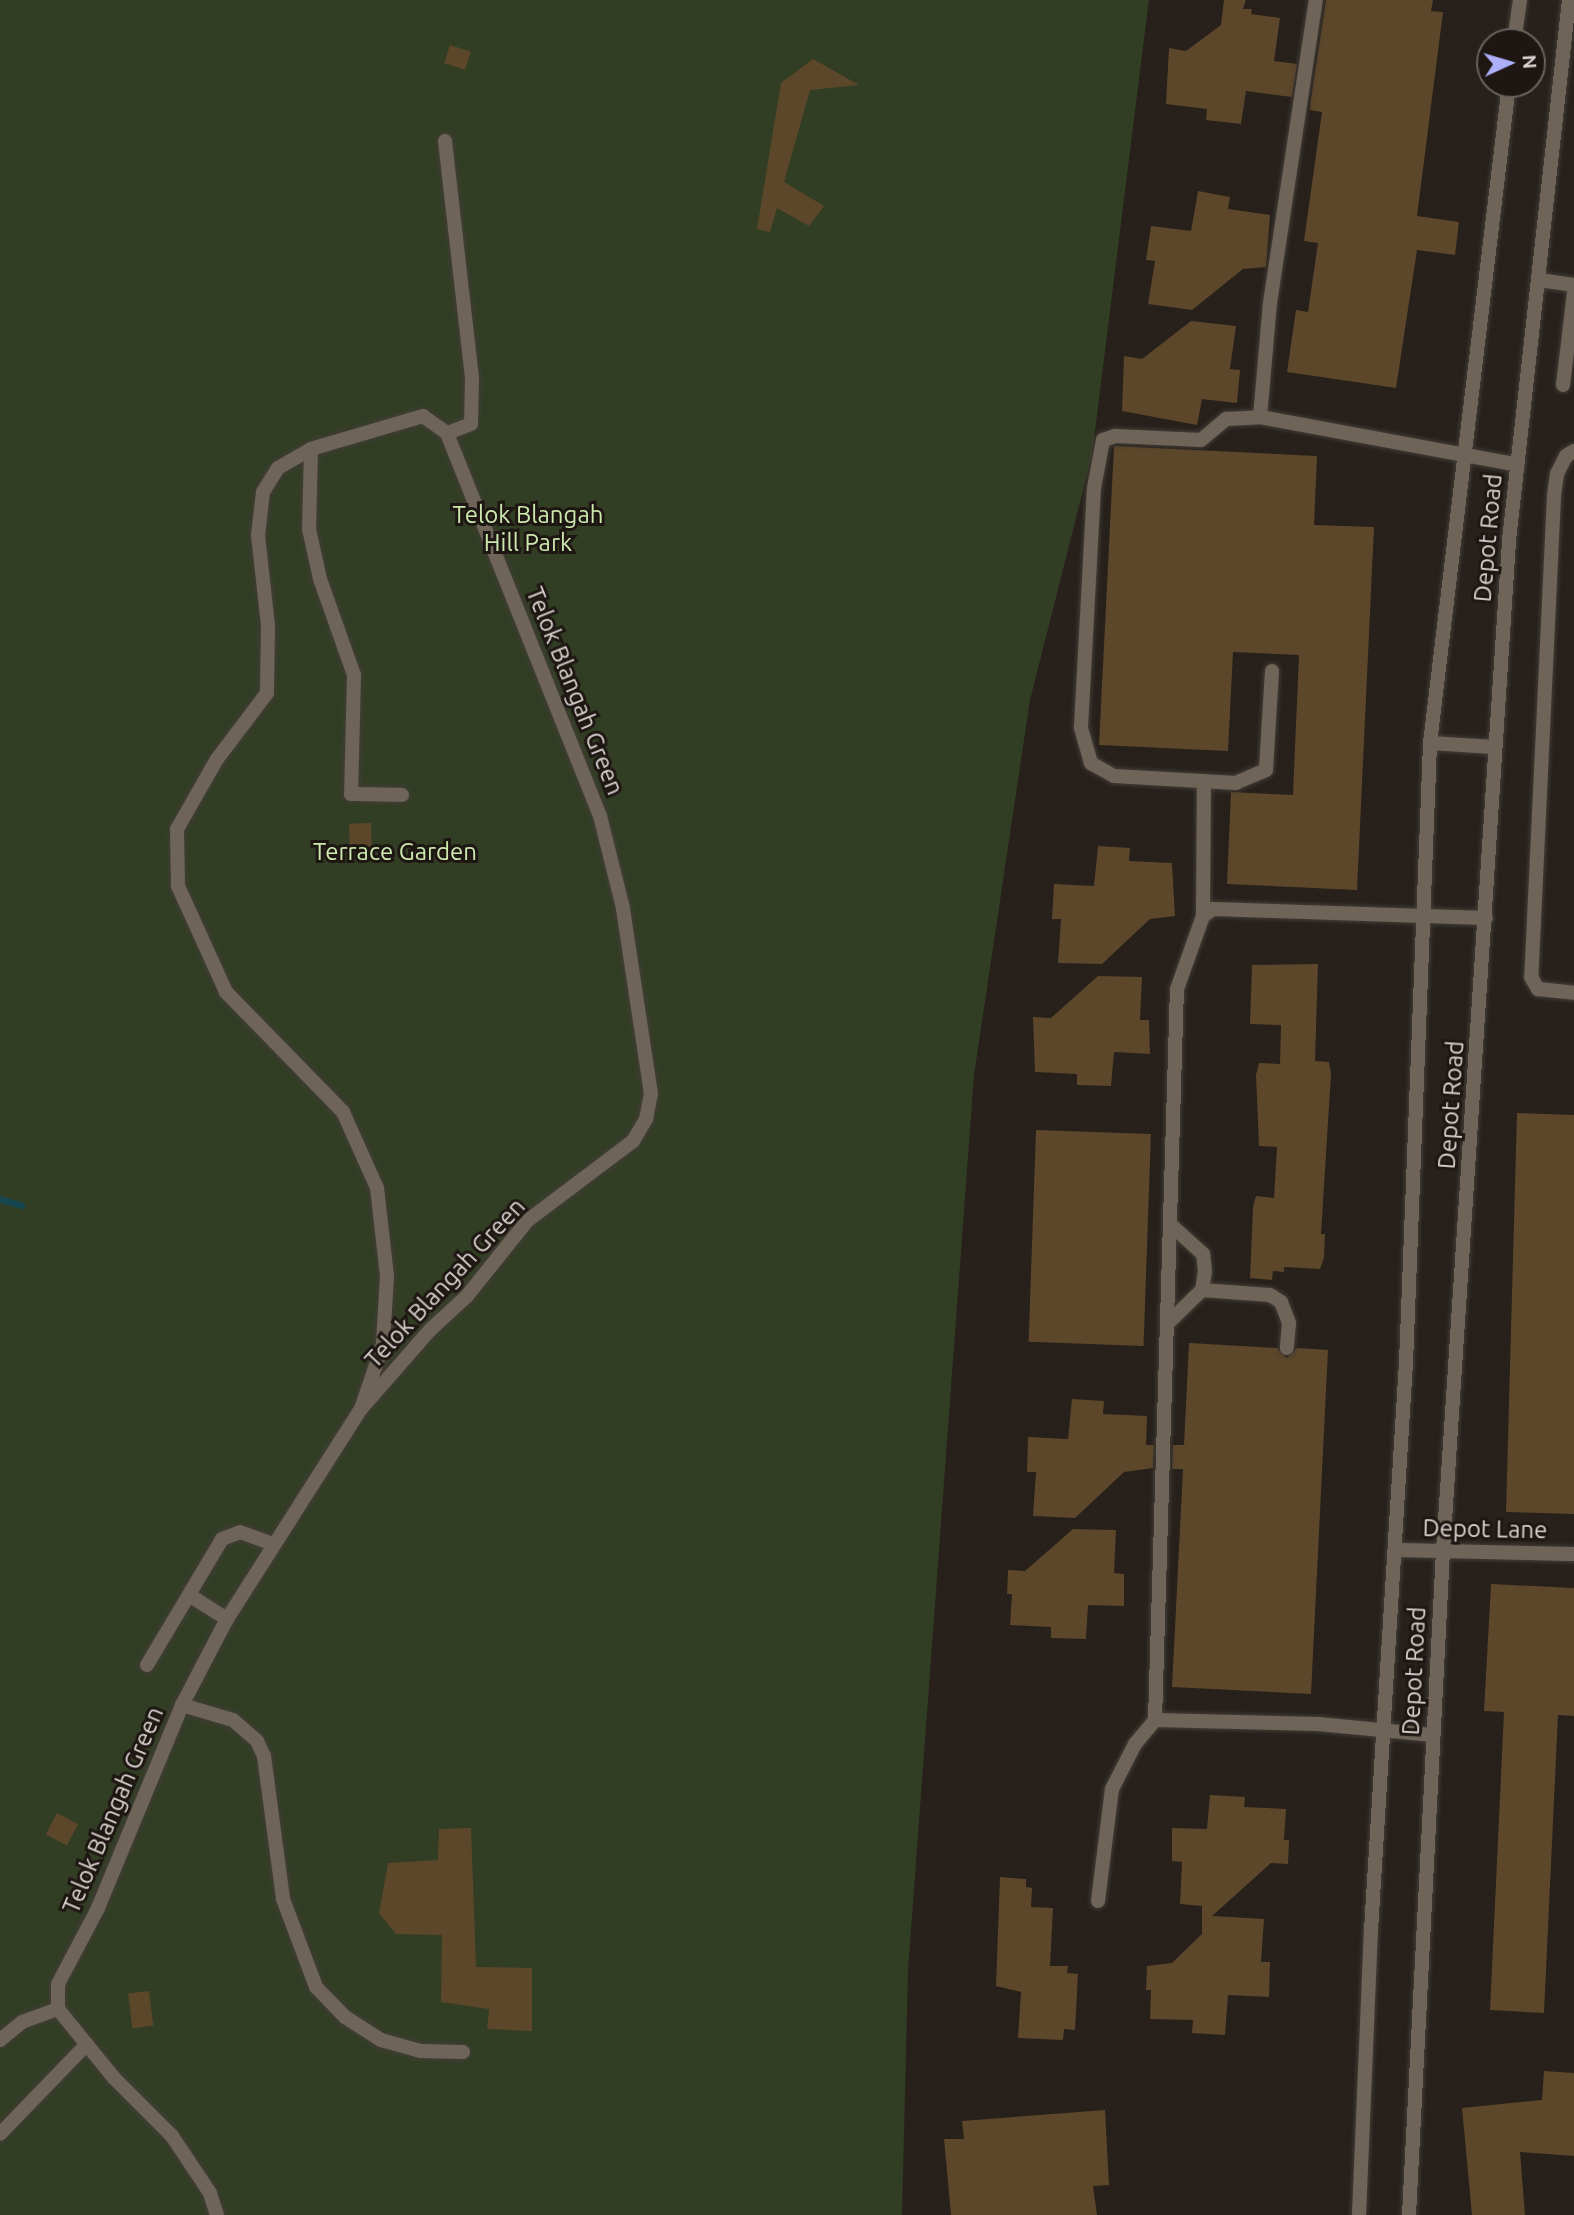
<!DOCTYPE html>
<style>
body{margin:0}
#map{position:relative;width:1574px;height:2215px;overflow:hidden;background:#27201b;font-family:Ubuntu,sans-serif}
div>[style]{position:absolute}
.green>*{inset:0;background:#323e24}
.stream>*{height:7px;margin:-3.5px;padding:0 3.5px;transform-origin:3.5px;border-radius:3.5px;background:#17464e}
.building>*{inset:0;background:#5c472a;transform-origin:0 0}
.roads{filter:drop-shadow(0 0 2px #433d38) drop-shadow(0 0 2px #433d38)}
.service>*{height:14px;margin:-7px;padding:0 7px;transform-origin:7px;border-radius:7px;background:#6e6558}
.minor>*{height:14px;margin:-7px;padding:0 7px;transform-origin:7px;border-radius:7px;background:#6e6558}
span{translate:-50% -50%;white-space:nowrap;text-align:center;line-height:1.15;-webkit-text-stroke:6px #1e1612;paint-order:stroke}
.park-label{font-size:24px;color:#cde8ae}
.street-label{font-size:24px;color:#d8d3d0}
.north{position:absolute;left:1476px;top:28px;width:70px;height:70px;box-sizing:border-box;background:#1e1612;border:2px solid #68625e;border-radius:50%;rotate:86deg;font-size:19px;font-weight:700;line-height:28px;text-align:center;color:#d8d3d0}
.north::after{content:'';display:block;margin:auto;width:24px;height:32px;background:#adaffb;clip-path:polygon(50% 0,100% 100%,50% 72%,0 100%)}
</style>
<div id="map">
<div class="green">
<i style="clip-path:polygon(0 0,1149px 0,1092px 455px,1030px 700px,974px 1075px,908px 1971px,902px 2215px,0 2215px)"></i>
</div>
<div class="stream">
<i style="left:0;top:1199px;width:22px;rotate:16deg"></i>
</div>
<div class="building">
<i style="clip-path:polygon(1224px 0,1246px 0,1243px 9px,1252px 9px,1251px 14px,1280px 18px,1274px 61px,1297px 64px,1292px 97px,1246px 91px,1241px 124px,1206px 120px,1207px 109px,1166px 104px,1169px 48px,1186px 51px,1221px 25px)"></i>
<i style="clip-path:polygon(1326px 0,1433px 0,1431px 11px,1443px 12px,1417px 216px,1459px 222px,1455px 255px,1417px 250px,1396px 388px,1287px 372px,1296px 310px,1308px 312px,1318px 243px,1304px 241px,1322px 112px,1310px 110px,1311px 99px)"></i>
<i style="left:450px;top:45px;width:22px;height:19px;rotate:18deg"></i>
<i style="clip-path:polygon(813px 59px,859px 85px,810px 90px,784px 182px,824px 206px,809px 226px,777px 208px,770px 232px,757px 229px,781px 83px)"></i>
<i style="clip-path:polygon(1198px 191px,1230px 197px,1228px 209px,1270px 215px,1266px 267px,1243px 269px,1192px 310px,1148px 304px,1155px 261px,1146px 260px,1151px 226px,1191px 231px)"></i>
<i style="clip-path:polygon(1191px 321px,1236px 326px,1230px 369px,1240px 370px,1237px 403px,1202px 399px,1197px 425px,1122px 411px,1124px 356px,1142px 359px)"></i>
<i style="clip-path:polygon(1114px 446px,1317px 456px,1314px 525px,1374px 527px,1357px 890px,1227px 884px,1231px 792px,1293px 795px,1299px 655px,1233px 652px,1228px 751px,1099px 745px)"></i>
<i style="left:371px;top:823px;width:26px;height:22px;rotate:88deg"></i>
<i style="clip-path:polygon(1098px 846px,1130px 848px,1129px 861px,1172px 863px,1175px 916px,1150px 919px,1102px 964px,1058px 963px,1061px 919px,1052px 919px,1054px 884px,1094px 886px)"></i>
<i style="clip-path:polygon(1318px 964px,1315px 1061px,1329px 1062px,1331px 1074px,1321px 1234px,1325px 1234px,1324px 1258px,1320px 1269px,1284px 1267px,1284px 1272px,1273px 1271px,1272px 1280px,1250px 1278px,1253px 1207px,1256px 1196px,1274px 1198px,1277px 1147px,1259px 1146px,1256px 1075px,1259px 1063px,1280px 1064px,1281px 1025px,1250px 1024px,1252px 965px)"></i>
<i style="clip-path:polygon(1098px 976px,1142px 977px,1140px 1020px,1149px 1020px,1150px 1054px,1114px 1052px,1111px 1086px,1077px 1085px,1077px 1074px,1035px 1072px,1033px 1017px,1051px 1018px)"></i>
<i style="clip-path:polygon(1517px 1113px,1574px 1115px,1574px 1514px,1506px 1512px)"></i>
<i style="left:1036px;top:1130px;width:115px;height:212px;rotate:2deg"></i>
<i style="clip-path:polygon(1189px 1343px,1277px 1348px,1287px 1358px,1297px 1348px,1328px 1350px,1311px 1694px,1172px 1687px,1183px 1469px,1172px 1469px,1173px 1445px,1184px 1445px)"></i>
<i style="clip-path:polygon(1072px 1399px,1104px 1401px,1103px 1414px,1147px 1416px,1146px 1445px,1154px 1445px,1153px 1468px,1124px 1472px,1075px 1518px,1033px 1516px,1036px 1472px,1027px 1472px,1028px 1437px,1068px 1439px)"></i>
<i style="clip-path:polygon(1073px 1529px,1116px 1530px,1114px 1573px,1124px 1574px,1124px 1606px,1088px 1605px,1086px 1639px,1051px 1638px,1051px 1627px,1010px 1625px,1012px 1594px,1007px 1594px,1008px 1570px,1025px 1571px)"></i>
<i style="clip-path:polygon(1491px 1584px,1574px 1588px,1574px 1716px,1558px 1715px,1544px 2013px,1490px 2010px,1504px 1712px,1484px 1711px)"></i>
<i style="clip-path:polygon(1210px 1795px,1245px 1797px,1244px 1807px,1286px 1809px,1284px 1840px,1289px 1840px,1288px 1864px,1271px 1863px,1212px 1916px,1264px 1919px,1261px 1962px,1270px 1962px,1269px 1997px,1228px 1995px,1225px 2035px,1192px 2033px,1193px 2020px,1150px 2019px,1151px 1990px,1146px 1990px,1147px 1966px,1172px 1963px,1202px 1934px,1202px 1906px,1180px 1904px,1182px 1862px,1172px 1861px,1172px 1828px,1207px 1829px)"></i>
<i style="left:57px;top:1813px;width:24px;height:24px;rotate:28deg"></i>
<i style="clip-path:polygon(471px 1828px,476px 1967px,532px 1968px,532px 2031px,487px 2029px,489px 2009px,441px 2002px,442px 1935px,396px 1934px,379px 1913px,388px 1863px,438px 1860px,439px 1829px)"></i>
<i style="clip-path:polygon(1000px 1877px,1026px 1879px,1026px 1887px,1032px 1888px,1031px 1907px,1053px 1908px,1050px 1966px,1068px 1966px,1067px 1973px,1078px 1974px,1075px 2030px,1064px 2029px,1063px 2040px,1018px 2038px,1021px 1992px,996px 1986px)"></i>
<i style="left:149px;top:1991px;width:35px;height:21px;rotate:83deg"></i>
<i style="clip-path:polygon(1544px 2071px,1574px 2073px,1574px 2156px,1520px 2152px,1525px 2215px,1472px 2215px,1462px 2108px,1542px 2100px)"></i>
<i style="clip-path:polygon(1105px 2110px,1109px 2185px,1093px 2186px,1097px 2215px,951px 2215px,944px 2139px,964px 2139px,962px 2121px)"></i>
</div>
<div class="roads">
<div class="service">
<i style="left:445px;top:141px;width:239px;rotate:83.5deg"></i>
<i style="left:472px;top:378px;width:46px;rotate:91.2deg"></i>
<i style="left:471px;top:424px;width:26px;rotate:159deg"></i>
<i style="left:1539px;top:280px;width:35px;rotate:8deg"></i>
<i style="left:1563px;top:385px;width:93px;rotate:-83.2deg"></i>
<i style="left:1260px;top:417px;width:114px;rotate:-85deg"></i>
<i style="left:1270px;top:303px;width:306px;rotate:-81.4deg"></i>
<i style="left:311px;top:449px;width:80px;rotate:91.4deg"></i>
<i style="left:309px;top:529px;width:51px;rotate:77.6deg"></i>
<i style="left:320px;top:579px;width:102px;rotate:70.5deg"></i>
<i style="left:354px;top:675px;width:119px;rotate:91.4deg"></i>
<i style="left:351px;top:794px;width:51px;rotate:1.1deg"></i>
<i style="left:1574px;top:451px;width:9px;rotate:148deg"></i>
<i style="left:1566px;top:456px;width:20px;rotate:117deg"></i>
<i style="left:1557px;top:474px;width:22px;rotate:98deg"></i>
<i style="left:1554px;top:496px;width:482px;rotate:92.7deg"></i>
<i style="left:1531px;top:977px;width:14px;rotate:60deg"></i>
<i style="left:1538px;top:989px;width:36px;rotate:6deg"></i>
<i style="left:1272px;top:671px;width:99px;rotate:93.5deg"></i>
<i style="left:1266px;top:770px;width:33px;rotate:157deg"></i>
<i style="left:1236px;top:783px;width:122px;rotate:-176.7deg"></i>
<i style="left:1114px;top:776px;width:26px;rotate:-151deg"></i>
<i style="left:1091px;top:763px;width:37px;rotate:-106deg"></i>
<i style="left:1081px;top:727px;width:239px;rotate:-86.9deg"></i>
<i style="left:1094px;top:488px;width:49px;rotate:-79.4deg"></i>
<i style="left:1103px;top:440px;width:13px;rotate:-18deg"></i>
<i style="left:1115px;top:436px;width:86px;rotate:2.7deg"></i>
<i style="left:1201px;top:440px;width:33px;rotate:-40deg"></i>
<i style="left:1226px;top:419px;width:34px;rotate:-3deg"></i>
<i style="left:1260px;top:417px;width:262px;rotate:10.5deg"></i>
<i style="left:1203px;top:916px;width:12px;rotate:-35deg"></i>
<i style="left:1213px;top:909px;width:273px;rotate:1.9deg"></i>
<i style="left:1202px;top:1290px;width:68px;rotate:4.2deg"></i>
<i style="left:1270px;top:1295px;width:13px;rotate:32deg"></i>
<i style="left:1281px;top:1302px;width:22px;rotate:69deg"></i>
<i style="left:1289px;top:1323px;width:25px;rotate:95deg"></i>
<i style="left:1169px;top:1322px;width:46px;rotate:-44.1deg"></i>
<i style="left:1202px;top:1290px;width:18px;rotate:-81deg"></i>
<i style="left:1205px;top:1272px;width:18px;rotate:-96deg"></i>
<i style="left:1203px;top:1254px;width:43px;rotate:-137.8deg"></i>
<i style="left:1395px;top:1550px;width:179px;rotate:1.3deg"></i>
<i style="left:189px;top:1595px;width:45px;rotate:32.3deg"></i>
<i style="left:147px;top:1665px;width:147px;rotate:-59.2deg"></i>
<i style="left:222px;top:1539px;width:19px;rotate:-21deg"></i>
<i style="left:240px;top:1532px;width:35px;rotate:20deg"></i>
<i style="left:182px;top:1705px;width:53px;rotate:16.4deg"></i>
<i style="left:233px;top:1720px;width:32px;rotate:41deg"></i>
<i style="left:257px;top:1741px;width:17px;rotate:65deg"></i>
<i style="left:264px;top:1756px;width:144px;rotate:82.4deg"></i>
<i style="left:283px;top:1899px;width:94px;rotate:69.4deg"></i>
<i style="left:316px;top:1987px;width:42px;rotate:46deg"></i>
<i style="left:345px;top:2017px;width:43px;rotate:32.6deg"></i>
<i style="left:381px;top:2040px;width:41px;rotate:15.4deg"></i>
<i style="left:421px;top:2051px;width:42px;rotate:1.4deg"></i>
<i style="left:1155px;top:1720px;width:163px;rotate:1.4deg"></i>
<i style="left:1318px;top:1724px;width:116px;rotate:5.5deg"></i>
<i style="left:1098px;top:1901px;width:113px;rotate:-82.9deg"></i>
<i style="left:1112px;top:1789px;width:51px;rotate:-62.9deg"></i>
<i style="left:1135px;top:1744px;width:31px;rotate:-50deg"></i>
<i style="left:1155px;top:1720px;width:731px;rotate:-88.28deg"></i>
<i style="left:1177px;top:989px;width:77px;rotate:-70.4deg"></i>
<i style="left:1203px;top:916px;width:135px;rotate:-89.6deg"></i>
<i style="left:0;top:2040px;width:28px;rotate:-39deg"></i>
<i style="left:22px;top:2022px;width:38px;rotate:-20deg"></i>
<i style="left:0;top:2134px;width:125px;rotate:-46deg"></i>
</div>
<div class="minor">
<i style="left:1514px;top:42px;width:42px;rotate:-81.9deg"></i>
<i style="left:1430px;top:743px;width:64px;rotate:3.6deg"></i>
<i style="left:217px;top:2215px;width:23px;rotate:-108deg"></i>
<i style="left:210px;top:2193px;width:69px;rotate:-123.7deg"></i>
<i style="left:172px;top:2136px;width:82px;rotate:-135deg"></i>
<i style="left:114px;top:2078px;width:89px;rotate:-129.1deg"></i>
<i style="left:58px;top:2009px;width:25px;rotate:-90deg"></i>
<i style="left:58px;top:1984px;width:86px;rotate:-62.2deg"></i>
<i style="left:98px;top:1908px;width:220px;rotate:-67.5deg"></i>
<i style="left:182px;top:1705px;width:97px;rotate:-62.4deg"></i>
<i style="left:227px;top:1619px;width:249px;rotate:-57.5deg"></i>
<i style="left:361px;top:1409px;width:105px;rotate:-48.9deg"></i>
<i style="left:430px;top:1330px;width:50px;rotate:-42.6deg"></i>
<i style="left:467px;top:1296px;width:96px;rotate:-51.3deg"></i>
<i style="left:527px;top:1221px;width:133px;rotate:-37deg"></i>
<i style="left:633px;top:1141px;width:26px;rotate:-59deg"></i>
<i style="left:646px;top:1119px;width:25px;rotate:-79deg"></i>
<i style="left:651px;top:1094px;width:188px;rotate:-98.6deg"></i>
<i style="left:623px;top:908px;width:95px;rotate:-104deg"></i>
<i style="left:600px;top:816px;width:412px;rotate:-111.8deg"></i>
<i style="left:447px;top:433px;width:29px;rotate:-145deg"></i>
<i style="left:423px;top:416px;width:117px;rotate:163.6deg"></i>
<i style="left:311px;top:449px;width:38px;rotate:150deg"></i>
<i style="left:278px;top:468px;width:28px;rotate:122deg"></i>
<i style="left:263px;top:492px;width:43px;rotate:96.6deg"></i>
<i style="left:258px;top:535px;width:92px;rotate:83.7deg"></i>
<i style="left:268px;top:626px;width:67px;rotate:90.9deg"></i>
<i style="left:267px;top:693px;width:83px;rotate:127.1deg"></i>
<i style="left:217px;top:759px;width:81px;rotate:119.7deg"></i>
<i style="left:177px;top:829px;width:57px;rotate:89deg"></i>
<i style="left:178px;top:886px;width:116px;rotate:65.6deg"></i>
<i style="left:226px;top:992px;width:168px;rotate:45.7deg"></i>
<i style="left:343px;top:1112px;width:83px;rotate:65.9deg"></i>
<i style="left:377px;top:1188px;width:89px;rotate:83.5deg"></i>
<i style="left:387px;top:1276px;width:68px;rotate:93.4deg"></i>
<i style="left:383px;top:1344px;width:69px;rotate:108.7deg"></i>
<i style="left:1359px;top:2215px;width:285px;rotate:-87.6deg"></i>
<i style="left:1371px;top:1930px;width:568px;rotate:-86.47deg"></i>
<i style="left:1406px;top:1363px;width:620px;rotate:-87.78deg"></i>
<i style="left:1430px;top:743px;width:664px;rotate:-83.16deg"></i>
<i style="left:1409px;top:2215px;width:665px;rotate:-87.07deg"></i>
<i style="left:1443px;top:1551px;width:1013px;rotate:-86.26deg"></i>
<i style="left:1509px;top:540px;width:543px;rotate:-83.66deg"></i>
</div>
</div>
<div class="park-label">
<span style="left:528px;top:529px">Telok Blangah<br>Hill Park</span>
<span style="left:395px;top:852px">Terrace Garden</span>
</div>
<div class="street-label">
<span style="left:1488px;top:538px;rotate:-85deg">Depot Road</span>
<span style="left:575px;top:691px;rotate:68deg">Telok Blangah Green</span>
<span style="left:1451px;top:1105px;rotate:-86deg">Depot Road</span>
<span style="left:445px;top:1283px;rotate:-47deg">Telok Blangah Green</span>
<span style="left:1485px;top:1529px;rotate:1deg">Depot Lane</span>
<span style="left:1414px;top:1671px;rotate:-87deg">Depot Road</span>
<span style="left:113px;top:1810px;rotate:-67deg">Telok Blangah Green</span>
</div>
<div class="north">N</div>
</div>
